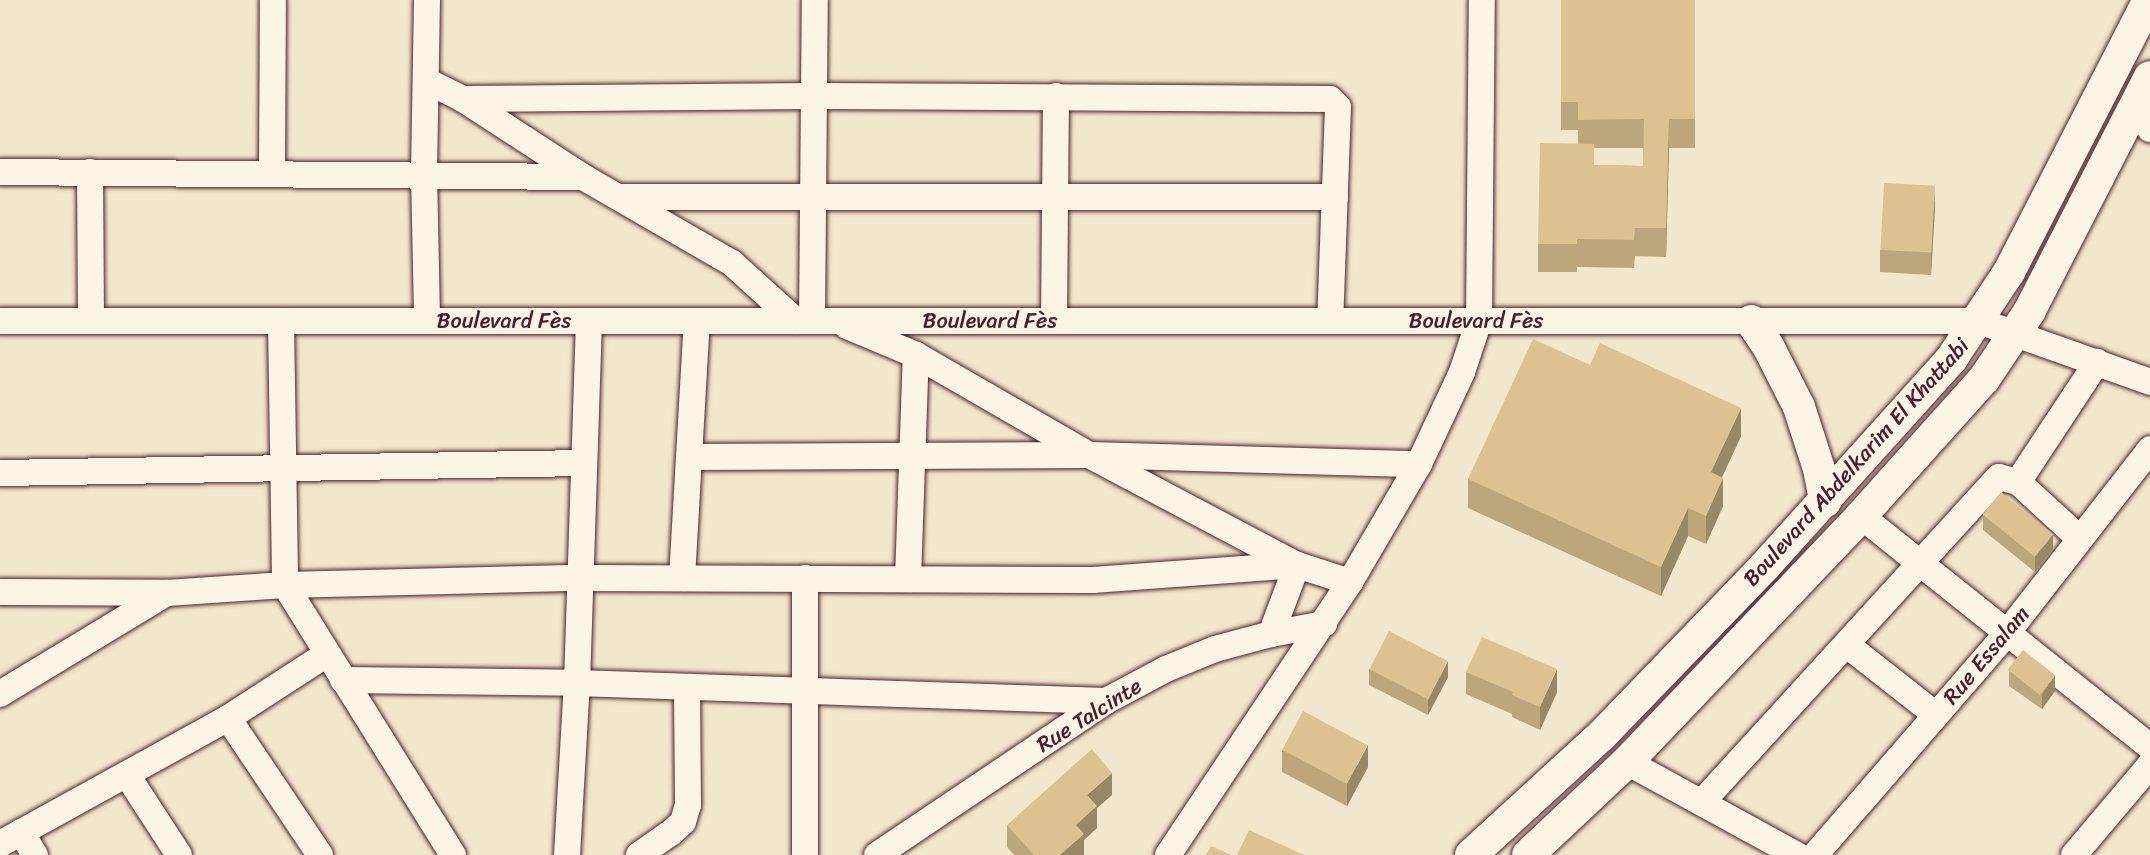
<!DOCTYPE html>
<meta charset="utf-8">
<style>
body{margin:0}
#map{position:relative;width:2150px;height:855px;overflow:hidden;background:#f2e6cc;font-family:Sriracha,sans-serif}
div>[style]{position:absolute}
.roads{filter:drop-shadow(0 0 2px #4a1f2b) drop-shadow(0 0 2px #4a1f2b)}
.minor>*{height:26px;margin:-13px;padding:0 13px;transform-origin:13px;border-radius:13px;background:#fcf5e5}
.tertiary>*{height:32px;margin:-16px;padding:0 16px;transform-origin:16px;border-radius:16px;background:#fcf5e5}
.wall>*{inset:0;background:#bca77d}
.shaded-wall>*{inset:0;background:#986}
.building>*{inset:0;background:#dbc291;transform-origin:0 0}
span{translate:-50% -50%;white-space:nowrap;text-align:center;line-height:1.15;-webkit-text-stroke:4.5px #fcf5e5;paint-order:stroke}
.street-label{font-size:22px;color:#4a1f2b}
</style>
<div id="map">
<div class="roads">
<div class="minor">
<i style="left:427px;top:0;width:173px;rotate:91deg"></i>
<i style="left:424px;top:173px;width:148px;rotate:88.8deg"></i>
<i style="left:427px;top:81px;width:40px;rotate:26.6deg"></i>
<i style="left:463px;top:99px;width:143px;rotate:33deg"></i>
<i style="left:583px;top:177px;width:172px;rotate:30deg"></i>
<i style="left:732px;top:263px;width:86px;rotate:42.2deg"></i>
<i style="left:463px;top:99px;width:352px;rotate:-0.5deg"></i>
<i style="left:815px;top:96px;width:515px;rotate:0.33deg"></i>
<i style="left:1330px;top:99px;width:11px;rotate:45deg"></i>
<i style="left:1338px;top:107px;width:214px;rotate:92.1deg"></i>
<i style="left:2139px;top:99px;width:32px;rotate:70deg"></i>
<i style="left:0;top:172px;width:583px;rotate:0.49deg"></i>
<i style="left:90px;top:172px;width:149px;rotate:89.6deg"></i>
<i style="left:272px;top:173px;width:173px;rotate:-89.7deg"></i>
<i style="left:620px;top:197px;width:715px"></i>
<i style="left:0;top:321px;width:1979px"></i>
<i style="left:1979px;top:321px;width:182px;rotate:19.6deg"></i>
<i style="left:281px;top:321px;width:264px;rotate:89.1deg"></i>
<i style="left:285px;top:585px;width:318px;rotate:58.1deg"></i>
<i style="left:812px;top:321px;width:321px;rotate:-89.5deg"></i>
<i style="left:1054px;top:321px;width:225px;rotate:-89.5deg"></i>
<i style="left:847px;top:326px;width:75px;rotate:22.8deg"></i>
<i style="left:916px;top:355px;width:200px;rotate:30deg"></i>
<i style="left:1089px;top:455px;width:235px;rotate:27.9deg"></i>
<i style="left:1297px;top:565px;width:56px;rotate:17.8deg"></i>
<i style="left:689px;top:457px;width:400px;rotate:-0.3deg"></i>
<i style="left:1089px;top:455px;width:330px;rotate:1.6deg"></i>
<i style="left:0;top:473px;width:582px;rotate:-0.98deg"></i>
<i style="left:2018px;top:482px;width:144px;rotate:-56.6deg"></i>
<i style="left:1861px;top:516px;width:370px;rotate:38.6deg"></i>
<i style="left:682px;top:578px;width:257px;rotate:-86.7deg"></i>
<i style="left:908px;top:579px;width:224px;rotate:-88deg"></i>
<i style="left:0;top:592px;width:167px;rotate:0.3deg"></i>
<i style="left:167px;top:593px;width:118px;rotate:-3.9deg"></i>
<i style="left:285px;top:585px;width:294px;rotate:-1.4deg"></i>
<i style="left:579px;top:578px;width:514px;rotate:0.22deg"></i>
<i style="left:1093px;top:580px;width:205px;rotate:-4.2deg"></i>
<i style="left:1297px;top:565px;width:74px;rotate:110.6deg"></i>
<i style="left:1847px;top:645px;width:113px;rotate:38.2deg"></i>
<i style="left:343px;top:680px;width:234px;rotate:0.7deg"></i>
<i style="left:577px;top:683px;width:529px;rotate:1.95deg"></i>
<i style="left:0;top:694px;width:195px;rotate:-31.2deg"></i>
<i style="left:228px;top:718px;width:165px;rotate:56.1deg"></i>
<i style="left:1627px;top:762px;width:194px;rotate:28.7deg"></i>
<i style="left:127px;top:775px;width:95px;rotate:57deg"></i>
<i style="left:1702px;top:802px;width:440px;rotate:-47.6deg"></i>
<i style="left:1999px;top:477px;width:20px;rotate:15deg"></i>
<i style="left:2018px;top:482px;width:83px;rotate:42.6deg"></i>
<i style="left:21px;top:832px;width:27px;rotate:59deg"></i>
<i style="left:0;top:844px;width:260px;rotate:-28.9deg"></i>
<i style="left:228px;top:718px;width:118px;rotate:-32.9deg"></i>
<i style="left:567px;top:855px;width:172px;rotate:-86.7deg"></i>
<i style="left:577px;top:683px;width:362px;rotate:-88.1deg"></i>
<i style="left:639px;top:855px;width:39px;rotate:-35deg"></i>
<i style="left:671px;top:833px;width:16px;rotate:-43deg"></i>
<i style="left:683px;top:822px;width:18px;rotate:-74deg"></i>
<i style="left:688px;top:805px;width:118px;rotate:-90.5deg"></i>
<i style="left:805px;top:855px;width:277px;rotate:-90deg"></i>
<i style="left:877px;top:855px;width:276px;rotate:-33.9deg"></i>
<i style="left:1106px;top:701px;width:68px;rotate:-28.1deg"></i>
<i style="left:1166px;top:669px;width:53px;rotate:-22.2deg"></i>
<i style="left:1215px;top:649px;width:58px;rotate:-15deg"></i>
<i style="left:1271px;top:634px;width:54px;rotate:-10.7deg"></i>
<i style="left:1168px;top:855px;width:328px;rotate:-56.3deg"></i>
<i style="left:1350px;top:582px;width:137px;rotate:-59.7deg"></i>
<i style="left:1419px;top:464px;width:102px;rotate:-64.9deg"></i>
<i style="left:1462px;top:372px;width:54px;rotate:-71.6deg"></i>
<i style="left:1479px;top:321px;width:321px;rotate:-89.5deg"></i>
<i style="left:1815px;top:855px;width:294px;rotate:-49.1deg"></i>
<i style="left:2007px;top:633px;width:233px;rotate:-52.1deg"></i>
<i style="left:2074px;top:855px;width:118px;rotate:-49.8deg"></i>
</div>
<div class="tertiary">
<i style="left:1751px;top:321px;width:32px;rotate:56deg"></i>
<i style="left:1769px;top:348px;width:66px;rotate:63deg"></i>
<i style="left:1799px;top:407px;width:65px;rotate:72.1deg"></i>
<i style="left:1819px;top:469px;width:33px;rotate:79deg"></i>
<i style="left:1471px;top:855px;width:178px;rotate:-42.5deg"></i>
<i style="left:1602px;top:735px;width:235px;rotate:-46deg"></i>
<i style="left:1765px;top:566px;width:280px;rotate:-48deg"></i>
<i style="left:1952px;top:358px;width:103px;rotate:-56.5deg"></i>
<i style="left:2009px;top:272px;width:306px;rotate:-62.8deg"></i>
<i style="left:1528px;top:855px;width:136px;rotate:-43.2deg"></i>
<i style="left:1627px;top:762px;width:340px;rotate:-46.4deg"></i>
<i style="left:1861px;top:516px;width:184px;rotate:-48.1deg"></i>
<i style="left:1984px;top:379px;width:81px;rotate:-56.1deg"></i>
<i style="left:2029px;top:312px;width:264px;rotate:-62.8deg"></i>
</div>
</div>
<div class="wall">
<i style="clip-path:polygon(evenodd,1561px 0,1695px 0,1695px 148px,1669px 148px,1666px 257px,1635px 256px,1634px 268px,1577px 267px,1577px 272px,1538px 272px,1538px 244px,1578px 144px,1578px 130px,1561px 130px,1561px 0,1594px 148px,1643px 148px,1643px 166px,1594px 165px,1594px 148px)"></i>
<i style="clip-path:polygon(1935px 208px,1931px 275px,1880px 272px,1880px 250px)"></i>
<i style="clip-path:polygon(1741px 436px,1722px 477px,1723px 506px,1706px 544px,1688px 536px,1661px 596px,1468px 508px,1468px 479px)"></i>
<i style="clip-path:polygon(1983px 515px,2053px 549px,2035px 572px,1983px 530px)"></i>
<i style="clip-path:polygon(1369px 669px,1448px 677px,1428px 715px,1369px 685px)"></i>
<i style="clip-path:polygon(2009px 671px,2055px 691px,2042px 709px,2009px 686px)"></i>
<i style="clip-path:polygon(1466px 672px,1557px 692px,1540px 730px,1512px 717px,1512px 714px,1466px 694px)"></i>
<i style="clip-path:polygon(1282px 750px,1368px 767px,1347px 806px,1282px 772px)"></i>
<i style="clip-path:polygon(1112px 795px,1097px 808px,1097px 828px,1084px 840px,1084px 855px,1014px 855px,1007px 847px,1007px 825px)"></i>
</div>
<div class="shaded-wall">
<i style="clip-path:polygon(1669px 119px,1669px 148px,1666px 257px,1666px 228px)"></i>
<i style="clip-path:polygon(1935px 186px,1935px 208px,1931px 275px,1931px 253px)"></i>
<i style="clip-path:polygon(1741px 408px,1741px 436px,1711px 501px,1711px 472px)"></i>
<i style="clip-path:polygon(1723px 478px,1723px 506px,1706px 544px,1706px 516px)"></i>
<i style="clip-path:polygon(1688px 508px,1688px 536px,1661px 596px,1661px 567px)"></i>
<i style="clip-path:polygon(2053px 534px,2053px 549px,2035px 572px,2035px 557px)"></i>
<i style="clip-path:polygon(1448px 661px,1448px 677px,1428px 715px,1428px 700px)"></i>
<i style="clip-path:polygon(1557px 669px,1557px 692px,1540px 730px,1540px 707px)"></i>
<i style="clip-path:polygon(2055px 675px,2055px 691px,2042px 709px,2042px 694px)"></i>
<i style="clip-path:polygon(1368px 745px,1368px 767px,1347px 806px,1347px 784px)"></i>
<i style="clip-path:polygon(1112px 773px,1112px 795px,1097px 808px,1097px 828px,1084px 840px,1084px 855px,1060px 855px,1076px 825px,1087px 795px)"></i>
</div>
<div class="building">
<i style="clip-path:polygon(1561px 0,1695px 0,1695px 119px,1669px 119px,1666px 228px,1635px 228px,1634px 240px,1577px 239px,1577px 244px,1538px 244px,1540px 143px,1594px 144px,1594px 165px,1643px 166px,1644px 119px,1578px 120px,1578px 102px,1561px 102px)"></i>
<i style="left:1884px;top:183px;width:51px;height:67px;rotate:3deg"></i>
<i style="clip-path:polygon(1533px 339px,1590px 365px,1600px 343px,1741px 408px,1711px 472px,1723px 478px,1706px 516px,1688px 508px,1661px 567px,1468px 479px)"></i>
<i style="left:2001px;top:492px;width:67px;height:29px;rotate:39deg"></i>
<i style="left:1389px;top:631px;width:66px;height:43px;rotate:27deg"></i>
<i style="clip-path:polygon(1482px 637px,1557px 669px,1540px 707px,1512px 695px,1513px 692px,1466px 672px)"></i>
<i style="left:2023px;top:650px;width:41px;height:25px;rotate:38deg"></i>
<i style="left:1303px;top:711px;width:73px;height:44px;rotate:28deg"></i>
<i style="clip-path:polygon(1092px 749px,1112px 773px,1087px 795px,1097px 806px,1076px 825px,1084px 834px,1060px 855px,1034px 855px,1007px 825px)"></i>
<i style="clip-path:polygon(1249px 830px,1304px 855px,1237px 855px)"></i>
<i style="clip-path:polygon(1211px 846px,1231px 855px,1206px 855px)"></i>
</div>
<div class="street-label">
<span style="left:504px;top:321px">Boulevard Fès</span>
<span style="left:990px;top:321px">Boulevard Fès</span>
<span style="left:1476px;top:321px">Boulevard Fès</span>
<span style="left:1856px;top:462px;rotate:-48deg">Boulevard Abdelkarim El Khattabi</span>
<span style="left:1986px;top:655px;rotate:-50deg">Rue Essalam</span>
<span style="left:1089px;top:715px;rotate:-32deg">Rue Talcinte</span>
</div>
</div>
